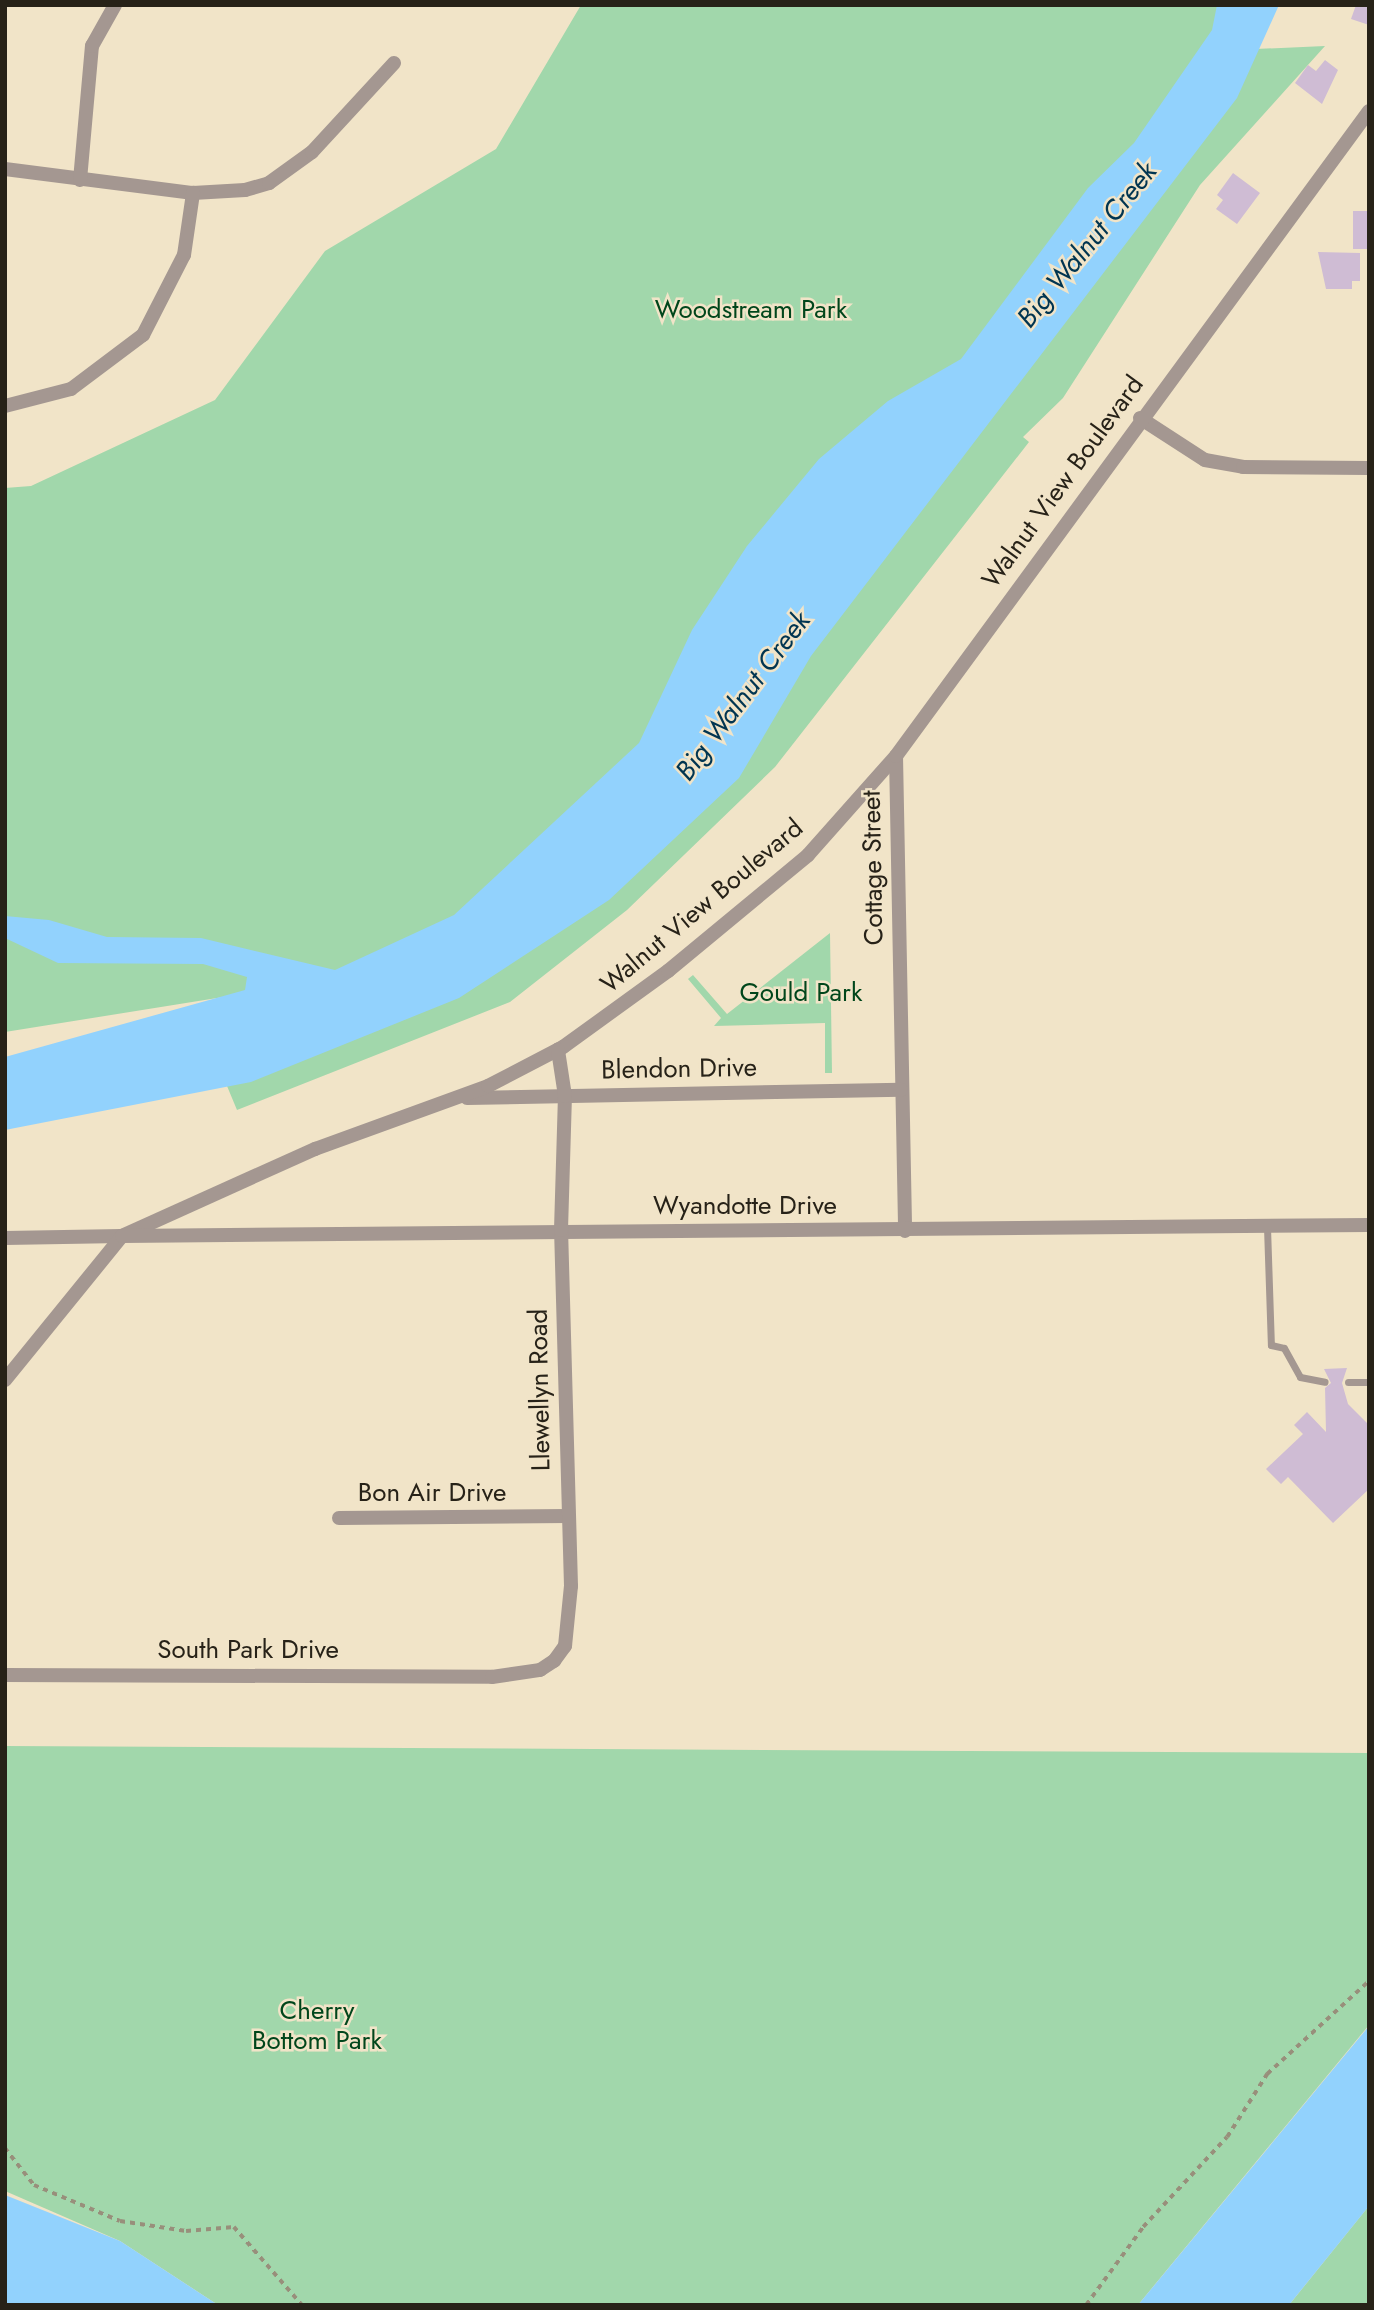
<!DOCTYPE html>
<style>
body{margin:0}
#map{position:relative;width:1374px;height:2310px;overflow:hidden;background:#f1e4c8;font-family:Jost,sans-serif}
div>[style]{position:absolute}
.green>*{inset:0;background:#a1d7ab}
.water>*{inset:0;background:#92d2fd}
.building>*{inset:0;background:#cfbcd4;transform-origin:0 0}
.path>*{height:3.5px;margin-top:-1.75px;transform-origin:0;background:repeating-linear-gradient(90deg,#988f7b 0 5px,transparent 0 10px)}
.lane>*{height:7px;margin:-3.5px;padding:0 3.5px;transform-origin:3.5px;border-radius:3.5px;background:#a49791}
.street>*{height:14px;margin:-7px;padding:0 7px;transform-origin:7px;border-radius:7px;background:#a49791}
span{translate:-50% -50%;white-space:nowrap;text-align:center;line-height:1.15;-webkit-text-stroke:5px #f1e4c8;paint-order:stroke}
.park-label{font-size:26px;color:#00461b}
.street-label{font-size:26px;color:#272218}
.water-label{font-size:28px;color:#003551;font-style:italic}
.frame{position:absolute;inset:0;border:7px solid #272218;pointer-events:none}
</style>
<div id="map">
<div class="green">
<i style="clip-path:polygon(581px 5px,1254px 5px,1233px 50px,1325px 46px,1200px 185px,1063px 398px,1023px 437px,1029px 442px,775px 767px,627px 910px,510px 1002px,237px 1110px,202px 1026px,242px 994px,5px 1032px,5px 488px,31px 486px,215px 400px,325px 251px,496px 149px)"></i>
<i style="clip-path:polygon(830px 933px,832px 1073px,825px 1073px,825px 1023px,714px 1026px,721px 1018px,688px 979px,693px 975px,727px 1014px)"></i>
<i style="clip-path:polygon(5px 1746px,1369px 1753px,1369px 2025px,1138px 2305px,218px 2305px,120px 2241px,5px 2191px)"></i>
<i style="clip-path:polygon(1369px 2206px,1369px 2305px,1289px 2305px,1368px 2207px)"></i>
</div>
<div class="water">
<i style="clip-path:polygon(1217px 5px,1279px 5px,1237px 98px,811px 656px,739px 778px,609px 900px,459px 998px,251px 1082px,5px 1130px,5px 1057px,245px 990px,247px 977px,203px 964px,58px 963px,5px 938px,5px 916px,49px 920px,107px 937px,201px 938px,335px 970px,454px 915px,639px 743px,692px 630px,747px 546px,819px 459px,888px 401px,961px 359px,1088px 188px,1134px 143px,1212px 30px)"></i>
<i style="clip-path:polygon(1369px 2026px,1369px 2206px,1289px 2305px,1138px 2305px)"></i>
<i style="clip-path:polygon(5px 2195px,120px 2241px,218px 2305px,5px 2305px)"></i>
</div>
<div class="building">
<i style="clip-path:polygon(1356px 5px,1369px 5px,1369px 25px,1351px 19px)"></i>
<i style="clip-path:polygon(1325px 60px,1338px 70px,1322px 104px,1295px 83px,1308px 65px,1316px 71px)"></i>
<i style="clip-path:polygon(1233px 173px,1260px 193px,1237px 224px,1216px 209px,1223px 200px,1217px 195px)"></i>
<i style="left:1353px;top:211px;width:16px;height:38px"></i>
<i style="clip-path:polygon(1318px 252px,1360px 253px,1360px 281px,1352px 281px,1352px 289px,1326px 289px)"></i>
<i style="clip-path:polygon(1347px 1368px,1342px 1383px,1348px 1404px,1369px 1425px,1369px 1489px,1333px 1523px,1288px 1477px,1281px 1484px,1266px 1469px,1303px 1434px,1294px 1425px,1307px 1412px,1326px 1432px,1325px 1388px,1331px 1383px,1324px 1369px)"></i>
</div>
<div class="path">
<i style="left:5px;top:2148px;width:47px;rotate:51.9deg"></i>
<i style="left:34px;top:2185px;width:93px;rotate:22.7deg"></i>
<i style="left:120px;top:2221px;width:67px;rotate:8.6deg"></i>
<i style="left:186px;top:2231px;width:48px;rotate:-4.8deg"></i>
<i style="left:234px;top:2227px;width:103px;rotate:48.9deg"></i>
<i style="left:1086px;top:2305px;width:97px;rotate:-53.8deg"></i>
<i style="left:1143px;top:2227px;width:123px;rotate:-47deg"></i>
<i style="left:1227px;top:2137px;width:75px;rotate:-57.6deg"></i>
<i style="left:1267px;top:2074px;width:138px;rotate:-42.4deg"></i>
</div>
<div class="lane">
<i style="left:1267px;top:1227px;width:118px;rotate:88.1deg"></i>
<i style="left:1271px;top:1345px;width:13px;rotate:13deg"></i>
<i style="left:1284px;top:1348px;width:33px;rotate:61deg"></i>
<i style="left:1300px;top:1377px;width:25px;rotate:11deg"></i>
<i style="left:1348px;top:1382px;width:21px"></i>
</div>
<div class="street">
<i style="left:5px;top:169px;width:190px;rotate:7.3deg"></i>
<i style="left:193px;top:193px;width:52px;rotate:-3.3deg"></i>
<i style="left:245px;top:190px;width:25px;rotate:-16deg"></i>
<i style="left:269px;top:183px;width:53px;rotate:-35.8deg"></i>
<i style="left:312px;top:152px;width:121px;rotate:-47.3deg"></i>
<i style="left:80px;top:180px;width:135px;rotate:-84.9deg"></i>
<i style="left:92px;top:46px;width:47px;rotate:-60.7deg"></i>
<i style="left:5px;top:406px;width:68px;rotate:-14.4deg"></i>
<i style="left:71px;top:389px;width:90px;rotate:-36.9deg"></i>
<i style="left:143px;top:335px;width:90px;rotate:-62.9deg"></i>
<i style="left:184px;top:255px;width:63px;rotate:-81.7deg"></i>
<i style="left:1140px;top:418px;width:77px;rotate:32.9deg"></i>
<i style="left:1205px;top:460px;width:39px;rotate:10deg"></i>
<i style="left:1243px;top:467px;width:126px;rotate:0.5deg"></i>
<i style="left:896px;top:756px;width:475px;rotate:88.9deg"></i>
<i style="left:467px;top:1098px;width:434px;rotate:-1.1deg"></i>
<i style="left:5px;top:1238px;width:117px;rotate:-1deg"></i>
<i style="left:122px;top:1236px;width:212px;rotate:-24.3deg"></i>
<i style="left:315px;top:1149px;width:184px;rotate:-20deg"></i>
<i style="left:488px;top:1086px;width:85px;rotate:-27.5deg"></i>
<i style="left:563px;top:1047px;width:130px;rotate:-35.9deg"></i>
<i style="left:668px;top:971px;width:182px;rotate:-39.6deg"></i>
<i style="left:808px;top:855px;width:132px;rotate:-48.4deg"></i>
<i style="left:896px;top:756px;width:800px;rotate:-53.75deg"></i>
<i style="left:5px;top:1380px;width:186px;rotate:-50.9deg"></i>
<i style="left:122px;top:1236px;width:1247px;rotate:-0.51deg"></i>
<i style="left:339px;top:1518px;width:229px;rotate:-0.5deg"></i>
<i style="left:5px;top:1675px;width:487px;rotate:0.2deg"></i>
<i style="left:492px;top:1677px;width:49px;rotate:-8.3deg"></i>
<i style="left:540px;top:1670px;width:17px;rotate:-33deg"></i>
<i style="left:554px;top:1661px;width:19px;rotate:-54deg"></i>
<i style="left:565px;top:1646px;width:60px;rotate:-84.3deg"></i>
<i style="left:571px;top:1586px;width:356px;rotate:-91.6deg"></i>
<i style="left:561px;top:1230px;width:134px;rotate:-88.3deg"></i>
<i style="left:565px;top:1096px;width:47px;rotate:-98.7deg"></i>
</div>
<div class="park-label">
<span style="left:751px;top:310px">Woodstream Park</span>
<span style="left:801px;top:993px">Gould Park</span>
<span style="left:317px;top:2026px">Cherry<br>Bottom Park</span>
</div>
<div class="street-label">
<span style="left:1063px;top:482px;rotate:-54deg">Walnut View Boulevard</span>
<span style="left:873px;top:868px;rotate:-91deg">Cottage Street</span>
<span style="left:702px;top:906px;rotate:-40deg">Walnut View Boulevard</span>
<span style="left:679px;top:1069px;rotate:-1deg">Blendon Drive</span>
<span style="left:745px;top:1206px">Wyandotte Drive</span>
<span style="left:540px;top:1390px;rotate:-91deg">Llewellyn Road</span>
<span style="left:432px;top:1493px">Bon Air Drive</span>
<span style="left:248px;top:1650px">South Park Drive</span>
</div>
<div class="water-label">
<span style="left:1087px;top:245px;rotate:-51deg">Big Walnut Creek</span>
<span style="left:743px;top:696px;rotate:-53deg">Big Walnut Creek</span>
</div>
<div class="frame"></div>
</div>
